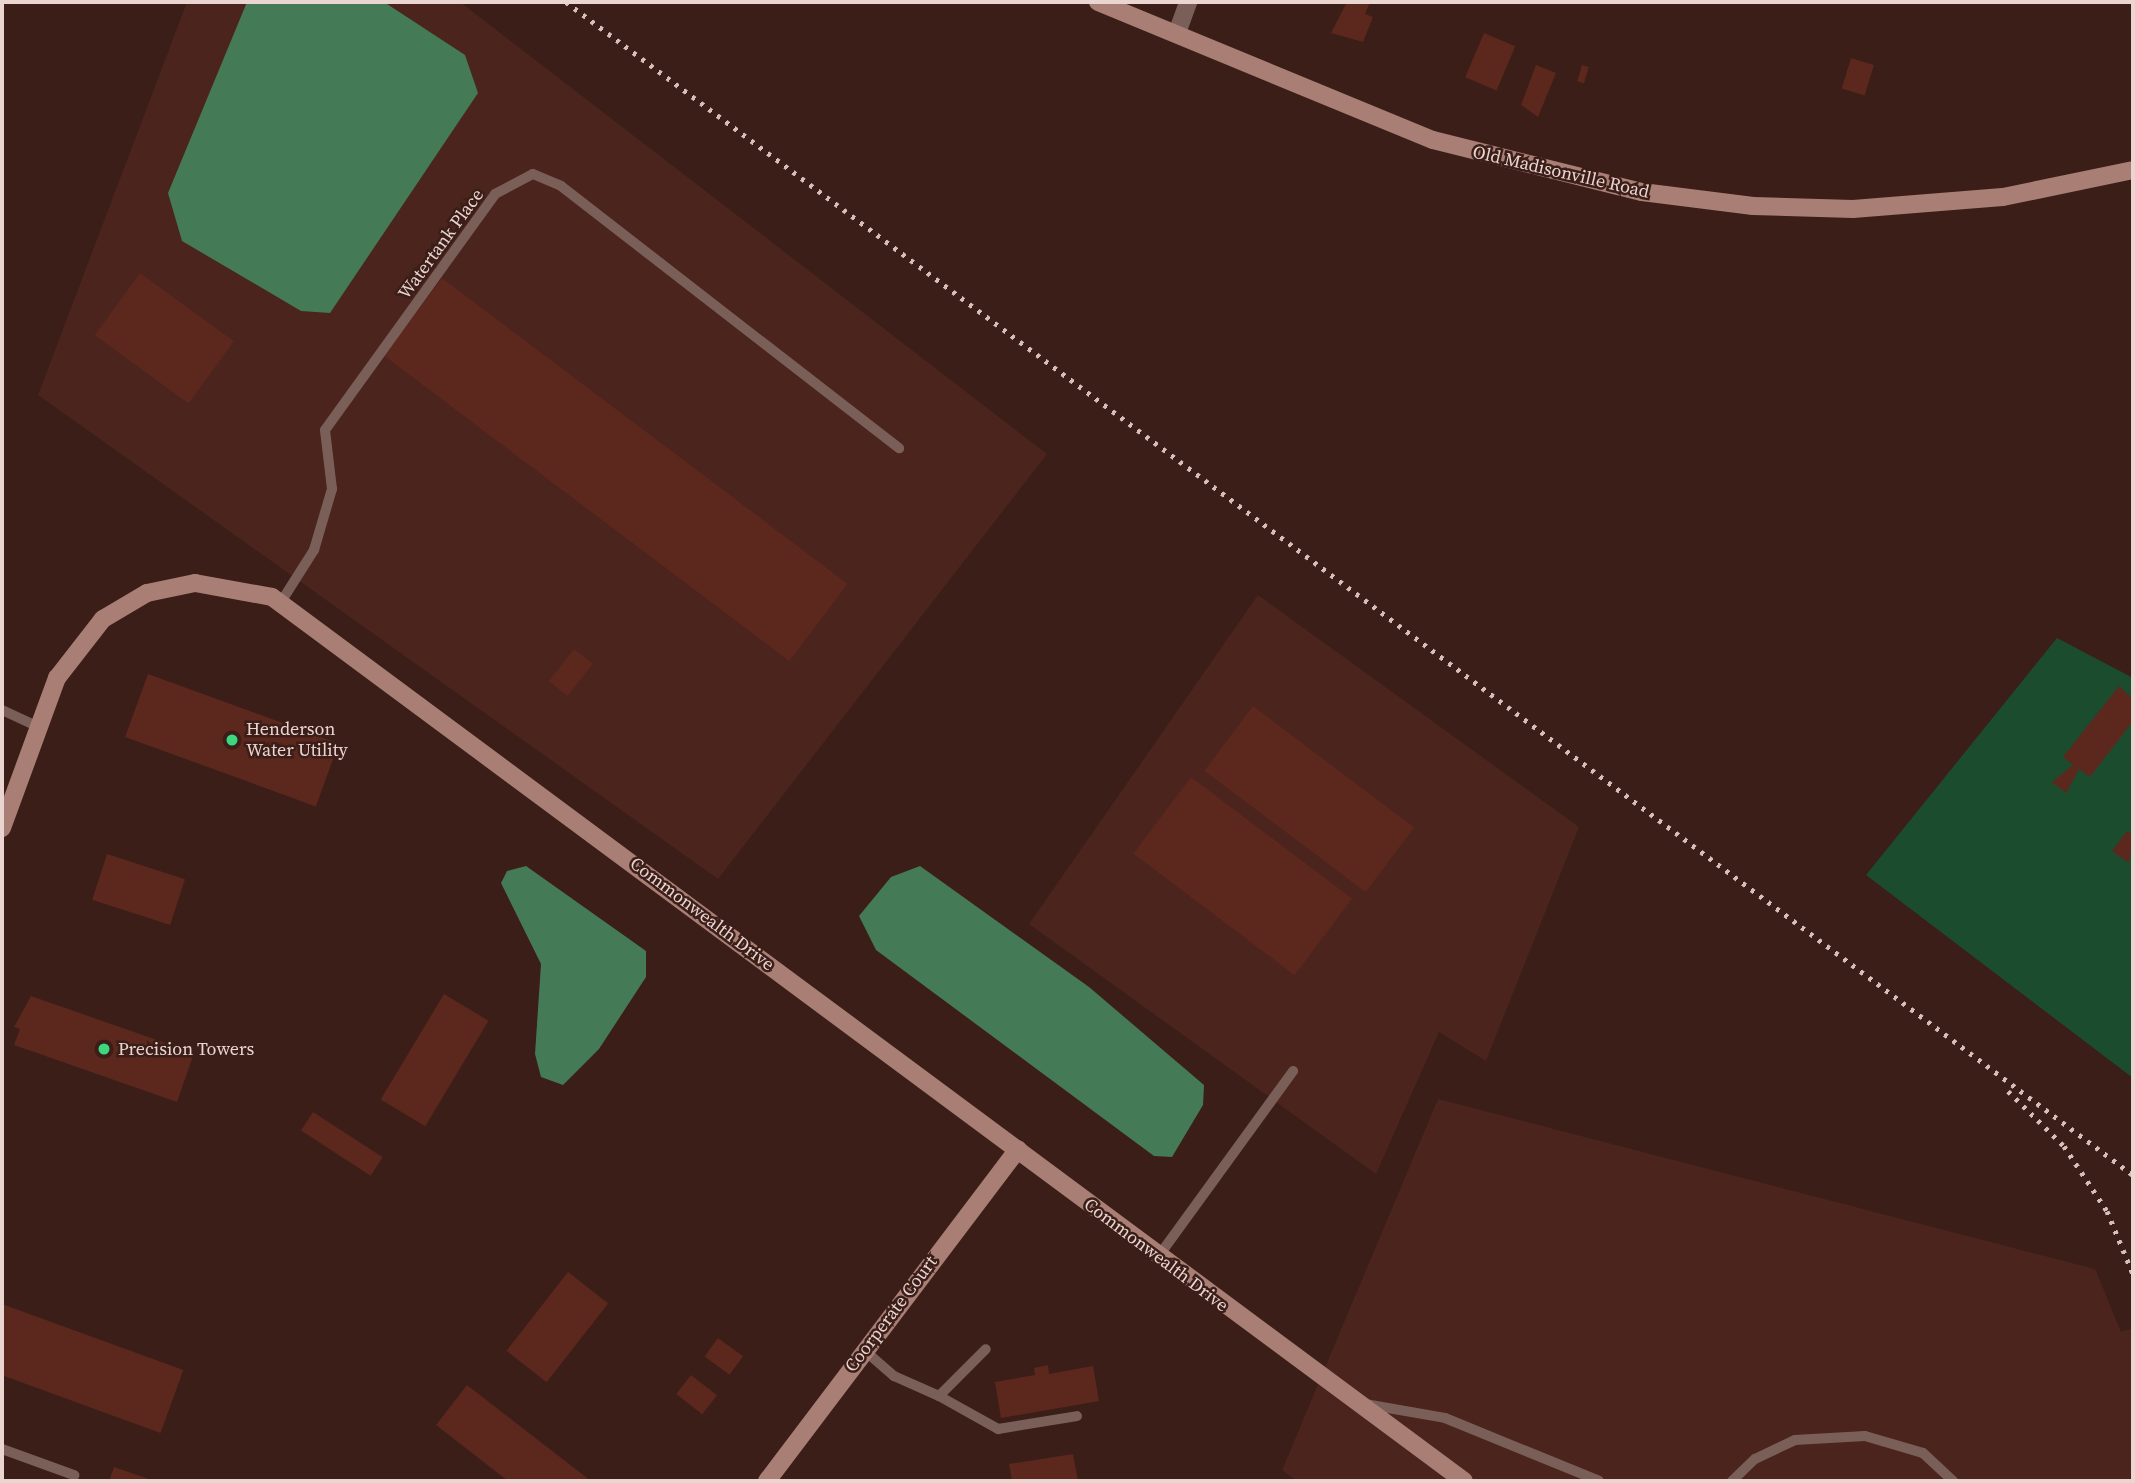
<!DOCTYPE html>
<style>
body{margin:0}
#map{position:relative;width:2135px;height:1483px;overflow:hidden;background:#3b1e18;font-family:"Source Serif 4",serif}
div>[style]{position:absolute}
.built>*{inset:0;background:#4a241d}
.green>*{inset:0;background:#1c4c2e}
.water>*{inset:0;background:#457a56}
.building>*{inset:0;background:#5c271d;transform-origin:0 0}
.lane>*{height:10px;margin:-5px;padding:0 5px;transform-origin:5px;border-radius:5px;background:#7a5f59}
.street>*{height:18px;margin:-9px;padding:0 9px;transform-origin:9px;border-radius:9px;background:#7a5f59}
.secondary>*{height:18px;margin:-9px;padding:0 9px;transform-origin:9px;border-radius:9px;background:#a87e75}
.rail>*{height:5px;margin-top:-2.5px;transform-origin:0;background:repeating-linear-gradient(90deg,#d5bfba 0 3.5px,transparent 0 10.5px)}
.dots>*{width:19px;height:19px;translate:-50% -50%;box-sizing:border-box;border:4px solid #3b1e18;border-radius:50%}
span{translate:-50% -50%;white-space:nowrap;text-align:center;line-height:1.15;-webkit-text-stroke:5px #3b1e18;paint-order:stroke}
.street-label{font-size:18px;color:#ead5d1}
.poi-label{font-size:18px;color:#ead5d1}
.left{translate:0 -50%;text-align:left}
.frame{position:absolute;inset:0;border:4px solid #ead5d1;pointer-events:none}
</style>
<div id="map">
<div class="built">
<i style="clip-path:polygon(187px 2px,460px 2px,1047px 454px,718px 879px,38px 395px)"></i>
<i style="clip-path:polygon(1258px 595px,1579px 827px,1486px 1061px,1439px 1032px,1376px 1174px,1029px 924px)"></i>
<i style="clip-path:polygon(1438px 1099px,2095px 1269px,2121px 1332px,2133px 1328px,2133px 1481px,1297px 1481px,1282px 1470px)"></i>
</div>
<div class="green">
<i style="clip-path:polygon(2057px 638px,2133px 678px,2133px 1078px,1866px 875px)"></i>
</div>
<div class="water">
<i style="clip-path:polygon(247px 2px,384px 2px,465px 55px,478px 93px,330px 313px,301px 311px,182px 241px,168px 193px)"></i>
<i style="clip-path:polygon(526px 866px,646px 951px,646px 977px,599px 1049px,563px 1085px,541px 1077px,535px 1054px,541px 964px,501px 883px,507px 871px)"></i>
<i style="clip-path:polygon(920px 866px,1089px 987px,1204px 1085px,1203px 1105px,1172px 1157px,1154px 1156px,876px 950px,859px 916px,891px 877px)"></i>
</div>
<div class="building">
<i style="clip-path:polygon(1347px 2px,1370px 2px,1365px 14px,1373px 17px,1363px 42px,1331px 33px)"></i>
<i style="left:1484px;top:33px;width:34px;height:48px;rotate:23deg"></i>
<i style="left:1851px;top:58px;width:24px;height:32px;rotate:17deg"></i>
<i style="clip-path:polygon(1536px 65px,1556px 73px,1538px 117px,1521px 105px)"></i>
<i style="left:1582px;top:65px;width:7px;height:17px;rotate:16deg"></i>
<i style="left:140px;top:273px;width:116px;height:77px;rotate:36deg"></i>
<i style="left:442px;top:278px;width:508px;height:97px;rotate:37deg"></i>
<i style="left:574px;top:649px;width:24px;height:41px;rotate:38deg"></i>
<i style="left:148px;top:674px;width:203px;height:67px;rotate:20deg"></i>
<i style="clip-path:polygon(2119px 686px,2133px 699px,2133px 721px,2090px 777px,2079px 769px,2066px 793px,2052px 782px,2073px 765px,2063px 757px)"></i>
<i style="left:1253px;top:706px;width:202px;height:81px;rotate:37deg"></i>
<i style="left:1191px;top:777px;width:202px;height:96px;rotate:37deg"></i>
<i style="clip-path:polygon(2127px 831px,2133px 835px,2129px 863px,2112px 851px)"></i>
<i style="left:107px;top:854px;width:82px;height:48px;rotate:18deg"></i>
<i style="left:444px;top:994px;width:52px;height:123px;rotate:31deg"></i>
<i style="clip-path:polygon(31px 996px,194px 1053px,177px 1102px,14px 1045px,20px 1029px,14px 1027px)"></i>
<i style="left:313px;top:1112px;width:83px;height:22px;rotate:33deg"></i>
<i style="left:568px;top:1272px;width:51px;height:100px;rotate:38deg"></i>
<i style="left:2px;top:1304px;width:193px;height:67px;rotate:20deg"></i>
<i style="left:718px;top:1338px;width:31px;height:23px;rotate:36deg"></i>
<i style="clip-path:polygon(1048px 1365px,1049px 1374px,1093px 1366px,1099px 1401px,1001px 1418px,995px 1382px,1035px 1375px,1034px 1368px)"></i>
<i style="left:691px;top:1375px;width:33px;height:24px;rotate:38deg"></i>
<i style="clip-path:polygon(467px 1385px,591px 1481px,508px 1481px,436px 1425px)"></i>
<i style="clip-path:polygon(1073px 1454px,1078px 1481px,1012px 1481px,1009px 1464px)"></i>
<i style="clip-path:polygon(114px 1467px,155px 1481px,109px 1481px)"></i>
</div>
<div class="lane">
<i style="left:281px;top:602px;width:62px;rotate:-57.6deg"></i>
<i style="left:314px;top:550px;width:64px;rotate:-73.6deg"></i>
<i style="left:332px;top:489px;width:59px;rotate:-96.8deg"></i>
<i style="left:325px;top:430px;width:291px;rotate:-54.2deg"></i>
<i style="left:495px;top:194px;width:43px;rotate:-27.8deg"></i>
<i style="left:533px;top:174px;width:30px;rotate:23deg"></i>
<i style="left:561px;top:186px;width:428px;rotate:37.8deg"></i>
<i style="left:2px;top:710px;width:38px;rotate:25deg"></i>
<i style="left:1158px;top:1257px;width:230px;rotate:-54deg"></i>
<i style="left:864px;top:1350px;width:40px;rotate:41deg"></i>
<i style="left:894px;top:1376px;width:49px;rotate:24deg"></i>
<i style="left:939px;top:1396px;width:66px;rotate:-45deg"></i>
<i style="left:939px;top:1396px;width:68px;rotate:29.2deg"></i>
<i style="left:998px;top:1429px;width:80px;rotate:-9.3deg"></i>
<i style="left:1365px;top:1404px;width:81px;rotate:9.9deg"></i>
<i style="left:1445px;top:1418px;width:166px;rotate:22.2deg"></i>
<i style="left:2px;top:1449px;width:77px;rotate:19.9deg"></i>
<i style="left:1732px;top:1481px;width:32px;rotate:-44deg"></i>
<i style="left:1755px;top:1459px;width:44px;rotate:-25.4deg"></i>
<i style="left:1795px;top:1440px;width:70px;rotate:-3.3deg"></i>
<i style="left:1865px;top:1436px;width:60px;rotate:16.3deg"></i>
<i style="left:1923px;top:1453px;width:41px;rotate:43deg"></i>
</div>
<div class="street">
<i style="left:1177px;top:33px;width:33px;rotate:-70deg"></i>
</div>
<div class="secondary">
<i style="left:1098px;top:2px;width:362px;rotate:22.4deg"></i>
<i style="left:1433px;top:140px;width:215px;rotate:14deg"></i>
<i style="left:1642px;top:192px;width:112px;rotate:7.2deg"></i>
<i style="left:1753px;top:206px;width:100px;rotate:1.7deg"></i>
<i style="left:1853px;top:209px;width:150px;rotate:-4.6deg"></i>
<i style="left:2003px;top:197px;width:133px;rotate:-11.7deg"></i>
<i style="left:2px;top:828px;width:160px;rotate:-69.9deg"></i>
<i style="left:57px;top:678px;width:75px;rotate:-52.1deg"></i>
<i style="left:103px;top:619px;width:51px;rotate:-30.6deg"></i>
<i style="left:147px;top:593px;width:49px;rotate:-11.8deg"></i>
<i style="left:195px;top:583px;width:78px;rotate:10.3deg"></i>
<i style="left:272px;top:597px;width:1484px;rotate:36.56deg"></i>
<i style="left:767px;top:1481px;width:416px;rotate:-52.9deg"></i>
</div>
<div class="rail">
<i style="left:566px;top:2px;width:1957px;rotate:36.82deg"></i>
<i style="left:2008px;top:1091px;width:78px;rotate:44.5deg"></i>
<i style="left:2064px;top:1146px;width:78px;rotate:56.5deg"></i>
<i style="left:2107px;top:1211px;width:68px;rotate:67.6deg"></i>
</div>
<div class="dots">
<i style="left:232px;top:740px;background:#3cd77e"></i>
<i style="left:104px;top:1049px;background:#3cd77e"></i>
</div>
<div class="street-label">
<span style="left:1561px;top:172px;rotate:13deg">Old Madisonville Road</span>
<span style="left:441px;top:244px;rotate:-54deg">Watertank Place</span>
<span style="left:702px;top:914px;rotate:37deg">Commonwealth Drive</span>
<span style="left:1156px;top:1255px;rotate:37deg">Commonwealth Drive</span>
<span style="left:891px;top:1314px;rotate:-53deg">Coorperate Court</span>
</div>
<div class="poi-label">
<span class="left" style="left:246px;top:740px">Henderson<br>Water Utility</span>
<span class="left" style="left:118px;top:1049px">Precision Towers</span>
</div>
<div class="frame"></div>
</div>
